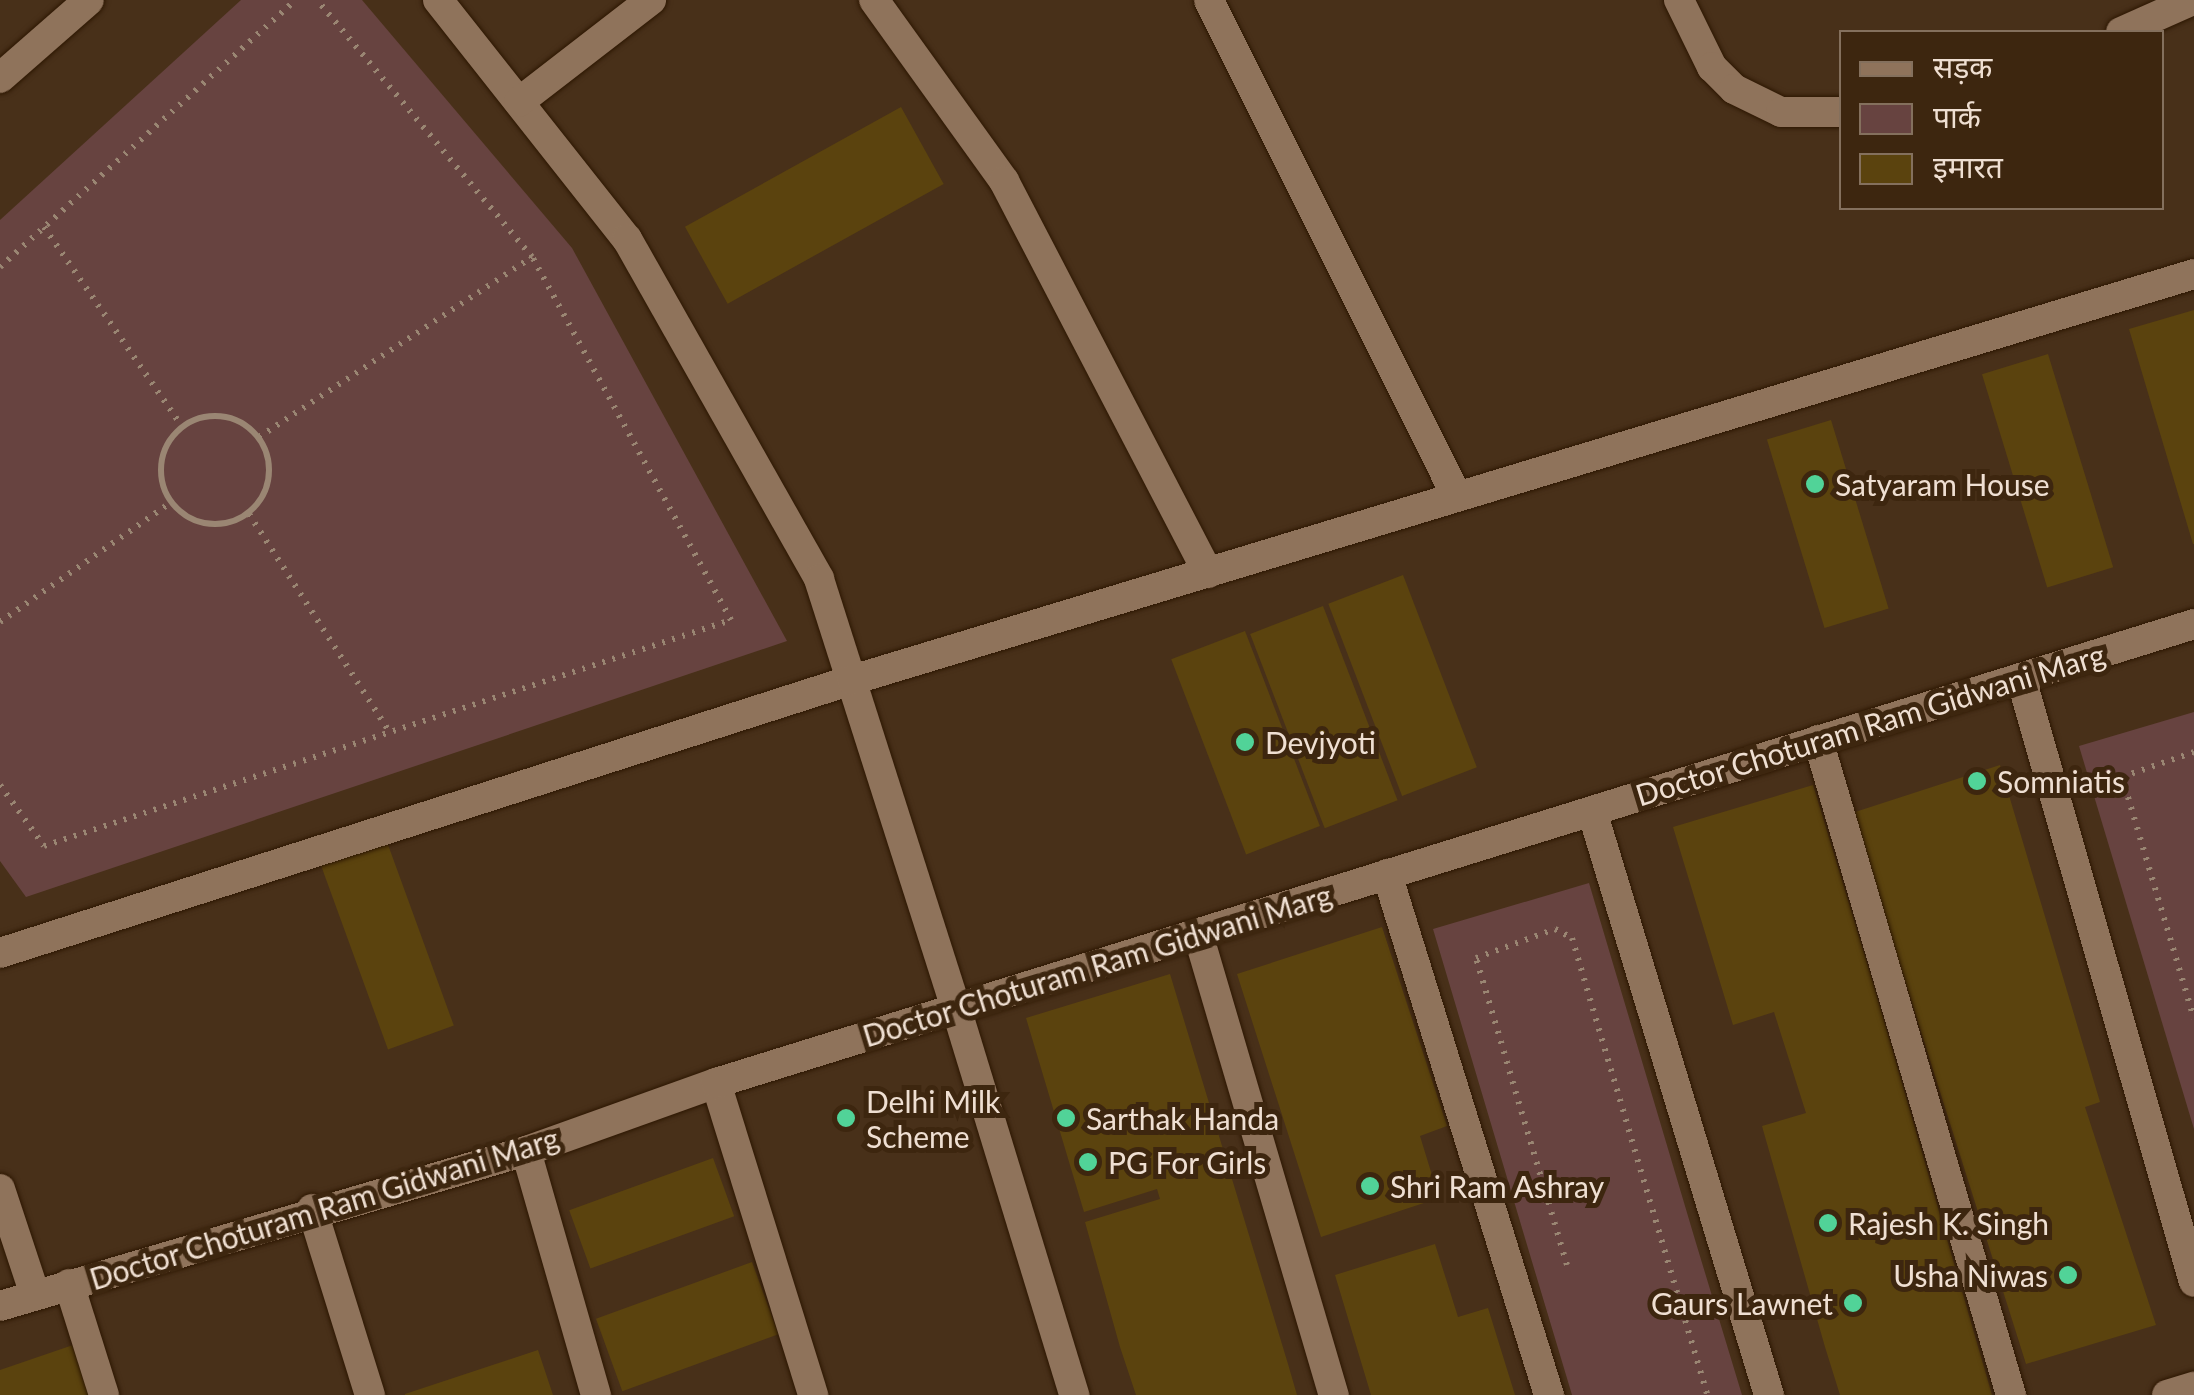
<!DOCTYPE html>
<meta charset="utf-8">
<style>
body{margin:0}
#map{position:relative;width:2194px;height:1395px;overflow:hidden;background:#483019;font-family:Lato,"Noto Sans Devanagari",sans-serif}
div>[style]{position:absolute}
.green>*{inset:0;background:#674340}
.building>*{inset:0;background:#5b430e;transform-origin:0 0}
.path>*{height:6px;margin-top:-3px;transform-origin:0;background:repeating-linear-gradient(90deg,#9a8673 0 2.5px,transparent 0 10.5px)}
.path>.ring{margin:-3px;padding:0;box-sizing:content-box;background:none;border:6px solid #9a8673;border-radius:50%}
.roads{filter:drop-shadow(0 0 2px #2d1702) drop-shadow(0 0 2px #2d1702)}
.service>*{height:30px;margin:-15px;padding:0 15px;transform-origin:15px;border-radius:15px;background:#8f735b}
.minor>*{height:30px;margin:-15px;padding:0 15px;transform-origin:15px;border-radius:15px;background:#8f735b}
.tertiary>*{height:30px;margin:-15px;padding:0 15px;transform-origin:15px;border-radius:15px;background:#8f735b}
.dots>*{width:28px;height:28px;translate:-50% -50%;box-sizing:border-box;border:5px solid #3d260f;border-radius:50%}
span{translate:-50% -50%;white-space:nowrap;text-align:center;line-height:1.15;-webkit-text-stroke:10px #3d260f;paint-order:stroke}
.poi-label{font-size:30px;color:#efdfd2}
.left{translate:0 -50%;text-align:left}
.right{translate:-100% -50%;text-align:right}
.street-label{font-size:30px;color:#efdfd2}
.legend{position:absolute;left:1839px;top:30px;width:325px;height:180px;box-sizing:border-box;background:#3d260f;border:2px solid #84705d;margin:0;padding:12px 18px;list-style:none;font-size:30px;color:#efdfd2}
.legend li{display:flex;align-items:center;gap:20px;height:50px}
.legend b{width:50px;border:2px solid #84705d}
</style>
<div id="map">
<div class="green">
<i style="clip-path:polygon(241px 0,362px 0,572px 248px,787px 641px,26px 897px,0 861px,0 220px)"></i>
<i style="clip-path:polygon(2194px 712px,2194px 1129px,2079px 746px)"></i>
<i style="clip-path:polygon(1589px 883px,1696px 1243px,1742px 1395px,1572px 1395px,1533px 1265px,1433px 929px)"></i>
</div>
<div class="building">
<i style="left:901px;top:107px;width:88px;height:247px;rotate:61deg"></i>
<i style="clip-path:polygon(2194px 310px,2194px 544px,2193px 544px,2129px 329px)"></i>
<i style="left:2048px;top:354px;width:223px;height:69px;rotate:73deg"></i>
<i style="left:1831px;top:420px;width:197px;height:67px;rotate:73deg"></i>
<i style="left:1403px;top:575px;width:206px;height:80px;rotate:69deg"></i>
<i style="left:1323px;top:606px;width:208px;height:78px;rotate:69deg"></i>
<i style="left:1245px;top:631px;width:209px;height:79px;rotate:69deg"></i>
<i style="clip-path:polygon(2000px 765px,2100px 1102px,2085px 1107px,2156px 1325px,2026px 1364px,1852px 813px)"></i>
<i style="clip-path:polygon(1813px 785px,1873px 983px,1992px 1395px,1840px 1395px,1825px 1347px,1762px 1126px,1806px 1113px,1774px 1012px,1733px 1025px,1673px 827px)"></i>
<i style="left:383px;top:831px;width:207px;height:70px;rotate:70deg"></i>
<i style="clip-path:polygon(1382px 927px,1447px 1126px,1420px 1136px,1439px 1198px,1321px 1237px,1237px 974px)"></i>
<i style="clip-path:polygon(1170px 974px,1288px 1364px,1297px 1395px,1136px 1395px,1120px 1347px,1085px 1222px,1160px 1199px,1157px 1189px,1084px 1212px,1026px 1018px)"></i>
<i style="left:713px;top:1158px;width:62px;height:153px;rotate:70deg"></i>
<i style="clip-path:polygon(1435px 1244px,1458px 1317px,1488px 1308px,1515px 1395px,1371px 1395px,1335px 1275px)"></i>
<i style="left:752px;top:1262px;width:77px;height:166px;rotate:70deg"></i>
<i style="clip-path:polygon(73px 1345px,90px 1395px,0 1395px,0 1370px)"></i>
<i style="clip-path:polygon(538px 1350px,553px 1395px,405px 1395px,405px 1394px)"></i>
</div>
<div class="path">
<i style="left:44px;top:227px;width:242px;rotate:55.3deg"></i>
<i style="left:0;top:267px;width:398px;rotate:-42.1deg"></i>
<i class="ring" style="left:161px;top:416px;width:102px;height:102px"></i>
<i style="left:259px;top:437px;width:327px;rotate:-33.4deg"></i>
<i style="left:249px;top:514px;width:262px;rotate:57.2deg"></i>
<i style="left:0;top:622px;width:208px;rotate:-35deg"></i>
<i style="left:2194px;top:752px;width:76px;rotate:160.9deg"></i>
<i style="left:2122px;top:777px;width:252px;rotate:73.4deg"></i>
<i style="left:0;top:785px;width:75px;rotate:54.2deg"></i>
<i style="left:44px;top:846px;width:723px;rotate:-18.21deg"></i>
<i style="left:731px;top:620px;width:414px;rotate:-118.7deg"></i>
<i style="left:532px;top:257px;width:335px;rotate:-129.9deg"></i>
<i style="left:1567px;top:1265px;width:320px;rotate:-106.5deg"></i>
<i style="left:1476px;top:958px;width:84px;rotate:-20.2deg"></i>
<i style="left:1555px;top:929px;width:19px;rotate:28deg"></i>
<i style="left:1572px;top:938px;width:477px;rotate:73.5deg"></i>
</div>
<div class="roads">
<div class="service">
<i style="left:438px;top:0;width:305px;rotate:51.7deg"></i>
<i style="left:627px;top:239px;width:390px;rotate:60.5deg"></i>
<i style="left:819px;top:579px;width:450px;rotate:72.3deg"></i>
<i style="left:874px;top:0;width:223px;rotate:54.3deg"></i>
<i style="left:1004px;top:181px;width:442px;rotate:62.5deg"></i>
<i style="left:1209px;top:0;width:555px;rotate:63.48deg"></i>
<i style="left:1679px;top:0;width:75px;rotate:63.8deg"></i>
<i style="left:1712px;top:67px;width:31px;rotate:45deg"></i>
<i style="left:1734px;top:89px;width:52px;rotate:26.1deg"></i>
<i style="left:1781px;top:112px;width:61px"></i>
<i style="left:2121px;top:32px;width:79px;rotate:-24deg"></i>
<i style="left:0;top:78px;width:118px;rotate:-41.2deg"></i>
<i style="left:519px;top:102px;width:167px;rotate:-37.7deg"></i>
<i style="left:2021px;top:678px;width:628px;rotate:74.02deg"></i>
<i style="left:1818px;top:740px;width:683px;rotate:73.58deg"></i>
<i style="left:1592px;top:811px;width:610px;rotate:73.14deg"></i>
<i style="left:1387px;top:874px;width:546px;rotate:72.73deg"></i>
<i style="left:1198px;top:934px;width:481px;rotate:73.6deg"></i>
<i style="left:0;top:953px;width:895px;rotate:-17.77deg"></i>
<i style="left:852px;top:680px;width:1402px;rotate:-16.83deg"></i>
<i style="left:526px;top:1151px;width:254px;rotate:74deg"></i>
</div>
<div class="minor">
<i style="left:956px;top:1008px;width:405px;rotate:73deg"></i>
<i style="left:716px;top:1083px;width:327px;rotate:72.7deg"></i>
<i style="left:0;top:1189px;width:112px;rotate:71.7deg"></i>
<i style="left:312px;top:1209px;width:195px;rotate:72.7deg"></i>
<i style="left:69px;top:1284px;width:116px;rotate:72.5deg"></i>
<i style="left:2167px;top:1395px;width:28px;rotate:-17deg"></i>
</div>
<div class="tertiary">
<i style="left:0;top:1306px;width:548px;rotate:-16.42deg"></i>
<i style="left:526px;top:1151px;width:202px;rotate:-19.7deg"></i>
<i style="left:716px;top:1083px;width:1548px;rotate:-17.25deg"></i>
</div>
</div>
<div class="dots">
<i style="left:1815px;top:484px;background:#51d398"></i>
<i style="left:1245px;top:742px;background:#51d398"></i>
<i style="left:1977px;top:781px;background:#51d398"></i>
<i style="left:846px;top:1118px;background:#51d398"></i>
<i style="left:1066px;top:1118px;background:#51d398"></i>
<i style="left:1088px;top:1162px;background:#51d398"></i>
<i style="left:1370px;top:1186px;background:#51d398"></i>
<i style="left:1828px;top:1223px;background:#51d398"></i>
<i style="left:2068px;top:1275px;background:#51d398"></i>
<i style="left:1853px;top:1303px;background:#51d398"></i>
</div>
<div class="poi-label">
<span class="left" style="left:1835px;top:484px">Satyaram House</span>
<span class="left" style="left:1265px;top:742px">Devjyoti</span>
<span class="left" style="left:1997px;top:781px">Somniatis</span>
<span class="left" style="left:866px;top:1118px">Delhi Milk<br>Scheme</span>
<span class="left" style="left:1086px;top:1118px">Sarthak Handa</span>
<span class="left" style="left:1108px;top:1162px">PG For Girls</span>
<span class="left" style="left:1390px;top:1186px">Shri Ram Ashray</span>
<span class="left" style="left:1848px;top:1223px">Rajesh K. Singh</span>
<span class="right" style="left:2048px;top:1275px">Usha Niwas</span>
<span class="right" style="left:1833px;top:1303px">Gaurs Lawnet</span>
</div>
<div class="street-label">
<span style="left:1870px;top:724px;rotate:-17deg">Doctor Choturam Ram Gidwani Marg</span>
<span style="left:1097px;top:965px;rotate:-17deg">Doctor Choturam Ram Gidwani Marg</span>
<span style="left:324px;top:1208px;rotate:-17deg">Doctor Choturam Ram Gidwani Marg</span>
</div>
<ul class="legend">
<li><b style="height:12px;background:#8f735b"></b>सड़क</li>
<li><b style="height:28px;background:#674340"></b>पार्क</li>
<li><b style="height:28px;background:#5b430e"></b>इमारत</li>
</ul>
</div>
